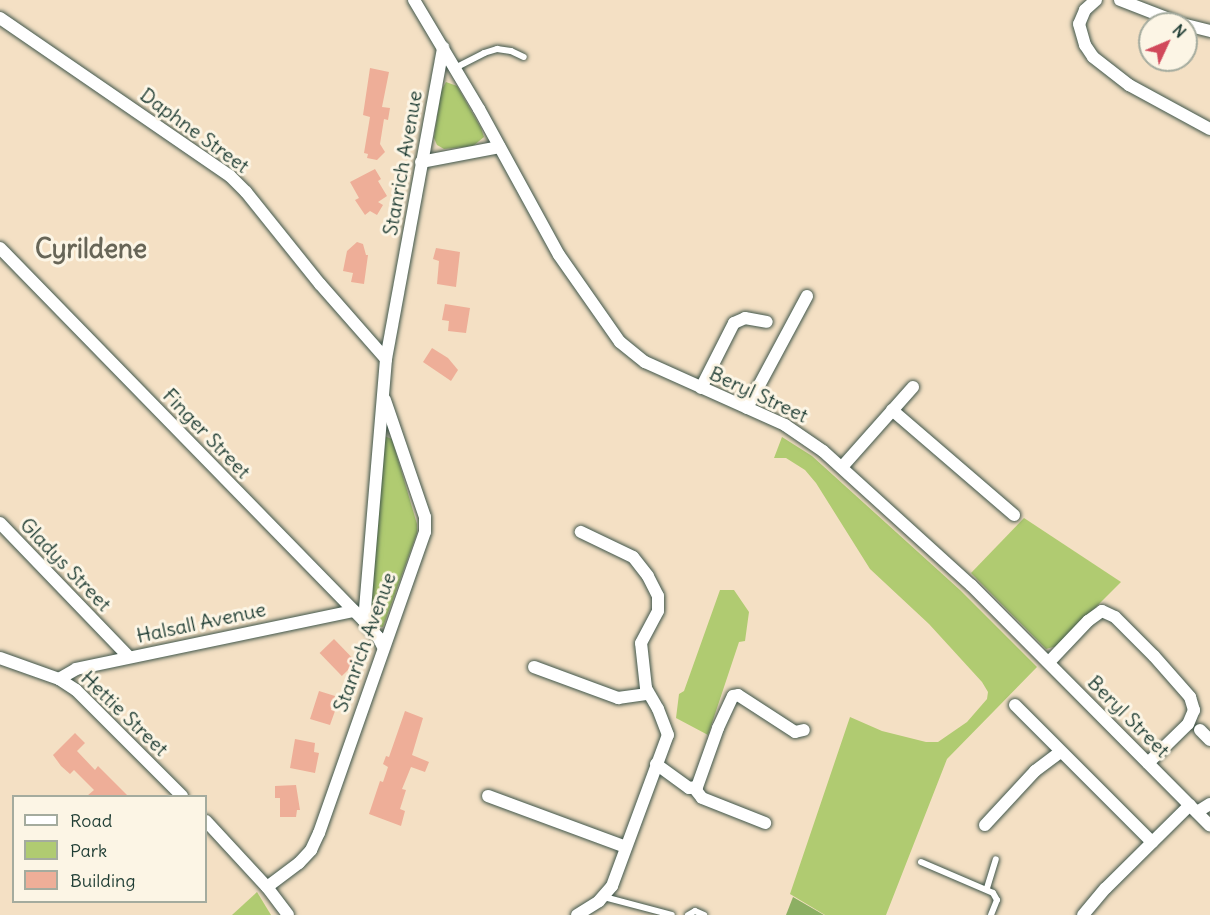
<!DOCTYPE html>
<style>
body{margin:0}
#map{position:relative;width:1210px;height:915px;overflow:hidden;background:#f4e0c4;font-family:Delius,sans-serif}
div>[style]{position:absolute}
.green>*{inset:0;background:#b0cb71}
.forest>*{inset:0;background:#8caf63}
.building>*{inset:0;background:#eeae98;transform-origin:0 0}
.roads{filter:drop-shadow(0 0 2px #3f554a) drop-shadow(0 0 2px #3f554a)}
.lane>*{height:6px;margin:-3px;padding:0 3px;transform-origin:3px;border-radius:3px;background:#fff}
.street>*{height:12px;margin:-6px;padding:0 6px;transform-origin:6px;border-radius:6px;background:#fff}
span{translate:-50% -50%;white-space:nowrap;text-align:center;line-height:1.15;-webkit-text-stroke:6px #fcf5e5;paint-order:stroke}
.street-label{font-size:20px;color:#1f3d34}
.district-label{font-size:26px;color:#676557;font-weight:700}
.legend{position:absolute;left:12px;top:795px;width:195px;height:108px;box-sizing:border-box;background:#fcf5e5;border:2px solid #a4ab9e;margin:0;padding:8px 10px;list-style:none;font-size:18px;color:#1f3d34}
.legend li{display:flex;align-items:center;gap:12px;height:30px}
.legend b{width:30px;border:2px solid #a4ab9e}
.north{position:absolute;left:1138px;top:12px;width:60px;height:60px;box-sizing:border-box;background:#fcf5e5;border:2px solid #a4ab9e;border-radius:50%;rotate:46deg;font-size:16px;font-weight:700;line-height:24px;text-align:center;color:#1f3d34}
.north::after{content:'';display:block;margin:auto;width:21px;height:27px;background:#d1495b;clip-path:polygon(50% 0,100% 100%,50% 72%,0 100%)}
</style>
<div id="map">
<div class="green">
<i style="clip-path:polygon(446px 82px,457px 86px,481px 128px,484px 137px,473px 146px,444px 149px,437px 145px,434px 138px,441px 91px)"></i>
<i style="clip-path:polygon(384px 436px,392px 439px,417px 524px,417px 533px,383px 627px,376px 626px,371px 619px,369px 608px)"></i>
<i style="clip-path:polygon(782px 437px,812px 456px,960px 590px,1037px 667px,947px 759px,886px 915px,825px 915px,790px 894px,850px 717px,882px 731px,926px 742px,938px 742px,967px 722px,987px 699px,988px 692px,982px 682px,929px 624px,870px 569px,816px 483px,805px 470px,786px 458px,774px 458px)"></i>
<i style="clip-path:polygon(1024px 518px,1121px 582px,1057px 646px,1046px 649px,971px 573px)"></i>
<i style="clip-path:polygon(720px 590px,734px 590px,749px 612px,745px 641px,739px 642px,708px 735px,676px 718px,679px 694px,684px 691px)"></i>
<i style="clip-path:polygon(257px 892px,271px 915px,232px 915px)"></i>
</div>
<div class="forest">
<i style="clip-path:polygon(793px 897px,824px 915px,786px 915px)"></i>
</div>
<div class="building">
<i style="clip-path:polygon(370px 68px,389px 72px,382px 107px,390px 108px,388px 120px,384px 119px,380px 144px,385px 152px,377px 160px,367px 158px,368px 154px,364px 153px,370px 117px,363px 115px)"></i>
<i style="clip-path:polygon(375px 169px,381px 179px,378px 181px,387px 196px,378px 202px,383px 205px,377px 215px,370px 211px,365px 215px,355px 200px,359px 198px,350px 182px)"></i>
<i style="clip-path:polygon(357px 242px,363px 244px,366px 255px,368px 255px,364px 284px,351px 282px,353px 273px,343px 271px,347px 251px)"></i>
<i style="clip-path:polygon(436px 248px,460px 252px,456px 287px,437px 284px,439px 261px,433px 259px)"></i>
<i style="clip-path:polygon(445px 304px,470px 308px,466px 333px,448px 331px,449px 321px,442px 320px)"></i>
<i style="clip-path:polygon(432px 348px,448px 358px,458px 370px,451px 381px,423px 362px)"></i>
<i style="left:334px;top:639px;width:32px;height:20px;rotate:46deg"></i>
<i style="clip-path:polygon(319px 691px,335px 696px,331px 710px,335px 711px,330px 725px,310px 719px)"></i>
<i style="clip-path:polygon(405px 711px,423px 718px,412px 755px,429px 762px,425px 772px,411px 767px,402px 789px,406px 790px,400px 809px,405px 811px,401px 826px,369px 814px,380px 781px,383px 782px,388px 767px,383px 764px,386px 756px,389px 757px)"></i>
<i style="clip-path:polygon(75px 733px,85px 743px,77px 751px,95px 770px,98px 766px,128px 796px,87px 796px,94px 790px,74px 770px,70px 774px,61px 766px,53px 755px)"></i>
<i style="clip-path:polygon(295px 739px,315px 743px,314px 752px,319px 753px,315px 773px,290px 768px)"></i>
<i style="clip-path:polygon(296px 785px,300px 810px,297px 810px,296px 817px,280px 817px,280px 798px,275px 798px,275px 786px)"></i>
</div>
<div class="roads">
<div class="lane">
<i style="left:455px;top:68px;width:33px;rotate:-27deg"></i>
<i style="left:484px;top:53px;width:14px;rotate:-17deg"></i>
<i style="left:497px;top:49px;width:14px;rotate:8deg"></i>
<i style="left:511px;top:51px;width:14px;rotate:25deg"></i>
<i style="left:921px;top:862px;width:78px;rotate:23.3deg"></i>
<i style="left:993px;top:893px;width:8px;rotate:60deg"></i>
<i style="left:997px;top:900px;width:16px;rotate:112deg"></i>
<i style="left:987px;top:888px;width:30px;rotate:-73deg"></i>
<i style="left:604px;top:897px;width:70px;rotate:14.8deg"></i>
<i style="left:688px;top:915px;width:8px;rotate:-30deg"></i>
<i style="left:695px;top:911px;width:10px;rotate:24deg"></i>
</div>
<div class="street">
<i style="left:414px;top:0;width:127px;rotate:59.2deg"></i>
<i style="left:479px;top:109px;width:166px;rotate:61.3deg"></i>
<i style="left:559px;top:255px;width:106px;rotate:55deg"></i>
<i style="left:620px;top:342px;width:32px;rotate:39deg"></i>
<i style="left:645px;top:362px;width:154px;rotate:24.2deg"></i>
<i style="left:785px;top:425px;width:46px;rotate:34.4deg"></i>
<i style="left:823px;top:451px;width:200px;rotate:42.2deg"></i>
<i style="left:971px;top:585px;width:339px;rotate:45.2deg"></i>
<i style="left:1096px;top:0;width:15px;rotate:138deg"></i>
<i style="left:1085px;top:10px;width:15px;rotate:113deg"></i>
<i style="left:1079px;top:24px;width:22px;rotate:74deg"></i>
<i style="left:1085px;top:45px;width:14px;rotate:56deg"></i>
<i style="left:1093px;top:57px;width:46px;rotate:37.9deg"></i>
<i style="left:1129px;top:85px;width:92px;rotate:28.5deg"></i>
<i style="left:1120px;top:0;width:66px;rotate:21.2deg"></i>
<i style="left:0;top:18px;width:279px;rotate:34.5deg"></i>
<i style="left:230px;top:176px;width:23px;rotate:45deg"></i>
<i style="left:246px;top:192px;width:118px;rotate:51.2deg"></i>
<i style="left:320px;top:284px;width:100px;rotate:48.7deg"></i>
<i style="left:1186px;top:25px;width:25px;rotate:14deg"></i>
<i style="left:421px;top:162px;width:80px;rotate:-10.8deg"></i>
<i style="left:0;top:248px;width:521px;rotate:45.7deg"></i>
<i style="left:364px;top:621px;width:21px;rotate:49deg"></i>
<i style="left:378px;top:637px;width:11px;rotate:63deg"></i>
<i style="left:701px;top:388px;width:73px;rotate:-63.1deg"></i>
<i style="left:734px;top:323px;width:12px;rotate:-24deg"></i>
<i style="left:745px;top:318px;width:22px;rotate:10deg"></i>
<i style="left:747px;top:408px;width:127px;rotate:-61.8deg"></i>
<i style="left:892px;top:410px;width:161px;rotate:40.7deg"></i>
<i style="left:842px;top:467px;width:107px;rotate:-48.4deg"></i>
<i style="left:0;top:523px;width:186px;rotate:46.1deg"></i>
<i style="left:364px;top:621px;width:263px;rotate:-85.2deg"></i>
<i style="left:386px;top:359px;width:317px;rotate:-79.6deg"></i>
<i style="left:0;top:658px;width:63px;rotate:19.6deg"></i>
<i style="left:59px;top:679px;width:20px;rotate:33deg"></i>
<i style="left:76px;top:690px;width:150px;rotate:45deg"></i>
<i style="left:1049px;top:662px;width:57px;rotate:-46.4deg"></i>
<i style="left:1088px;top:621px;width:17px;rotate:-36deg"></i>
<i style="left:1102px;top:611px;width:14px;rotate:25deg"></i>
<i style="left:1115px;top:617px;width:55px;rotate:45deg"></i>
<i style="left:1154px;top:656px;width:55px;rotate:48.7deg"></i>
<i style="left:1190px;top:697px;width:14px;rotate:73deg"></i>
<i style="left:1194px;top:710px;width:15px;rotate:113deg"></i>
<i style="left:1188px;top:724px;width:56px;rotate:135.7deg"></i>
<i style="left:534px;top:667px;width:90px;rotate:20.3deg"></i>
<i style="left:618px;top:698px;width:30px;rotate:-8deg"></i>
<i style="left:59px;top:679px;width:20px;rotate:-30deg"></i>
<i style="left:76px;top:669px;width:284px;rotate:-11.8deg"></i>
<i style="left:1015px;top:705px;width:194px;rotate:45deg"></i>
<i style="left:1200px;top:730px;width:14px;rotate:45deg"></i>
<i style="left:656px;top:764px;width:41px;rotate:36deg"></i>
<i style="left:689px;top:788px;width:8px;rotate:-7deg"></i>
<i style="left:697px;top:787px;width:63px;rotate:-70.4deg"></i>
<i style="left:718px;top:728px;width:35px;rotate:-65deg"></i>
<i style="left:733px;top:696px;width:5px;rotate:-11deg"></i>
<i style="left:738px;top:695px;width:68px;rotate:33deg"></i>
<i style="left:795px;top:732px;width:9px;rotate:-13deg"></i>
<i style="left:695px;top:789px;width:11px;rotate:52deg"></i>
<i style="left:702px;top:798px;width:68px;rotate:21.6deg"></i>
<i style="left:488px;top:796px;width:147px;rotate:20.3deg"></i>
<i style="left:1197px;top:812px;width:15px;rotate:-32deg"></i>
<i style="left:206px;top:821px;width:90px;rotate:47.3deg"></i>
<i style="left:267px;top:887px;width:35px;rotate:53deg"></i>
<i style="left:985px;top:825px;width:74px;rotate:-47.2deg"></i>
<i style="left:1035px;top:771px;width:31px;rotate:-37deg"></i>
<i style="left:267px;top:887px;width:40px;rotate:-37deg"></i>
<i style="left:299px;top:863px;width:18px;rotate:-47deg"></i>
<i style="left:311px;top:850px;width:19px;rotate:-65deg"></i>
<i style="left:319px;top:833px;width:319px;rotate:-70.6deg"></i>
<i style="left:425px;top:532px;width:15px;rotate:-90deg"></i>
<i style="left:425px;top:517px;width:124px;rotate:-108.9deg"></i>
<i style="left:577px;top:915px;width:26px;rotate:-32deg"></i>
<i style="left:599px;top:901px;width:20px;rotate:-49deg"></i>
<i style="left:612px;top:886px;width:161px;rotate:-69.7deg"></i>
<i style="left:668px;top:735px;width:28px;rotate:-111deg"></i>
<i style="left:658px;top:709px;width:24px;rotate:-120deg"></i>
<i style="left:646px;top:688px;width:45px;rotate:-96.3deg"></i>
<i style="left:641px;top:643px;width:36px;rotate:-62deg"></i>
<i style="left:658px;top:611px;width:15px;rotate:-90deg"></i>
<i style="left:658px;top:596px;width:22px;rotate:-117deg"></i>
<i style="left:648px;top:576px;width:24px;rotate:-128deg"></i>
<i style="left:633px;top:557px;width:58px;rotate:-154.3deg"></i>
<i style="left:1083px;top:915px;width:35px;rotate:-50deg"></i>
<i style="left:1106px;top:888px;width:118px;rotate:-44.7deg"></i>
</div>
</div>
<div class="street-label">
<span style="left:195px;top:130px;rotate:36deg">Daphne Street</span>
<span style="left:402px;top:163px;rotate:-80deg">Stanrich Avenue</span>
<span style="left:759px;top:394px;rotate:25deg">Beryl Street</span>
<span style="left:207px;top:433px;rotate:46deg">Finger Street</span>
<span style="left:66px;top:564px;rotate:46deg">Gladys Street</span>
<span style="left:201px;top:622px;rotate:-12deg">Halsall Avenue</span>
<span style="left:364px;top:642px;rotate:-70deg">Stanrich Avenue</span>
<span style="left:125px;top:713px;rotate:44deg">Hettie Street</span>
<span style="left:1129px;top:716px;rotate:45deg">Beryl Street</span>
</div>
<div class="district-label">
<span style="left:91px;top:249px">Cyrildene</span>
</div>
<ul class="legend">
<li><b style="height:8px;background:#fff"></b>Road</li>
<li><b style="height:16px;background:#b0cb71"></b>Park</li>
<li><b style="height:16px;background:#eeae98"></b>Building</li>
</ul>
<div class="north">N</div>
</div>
